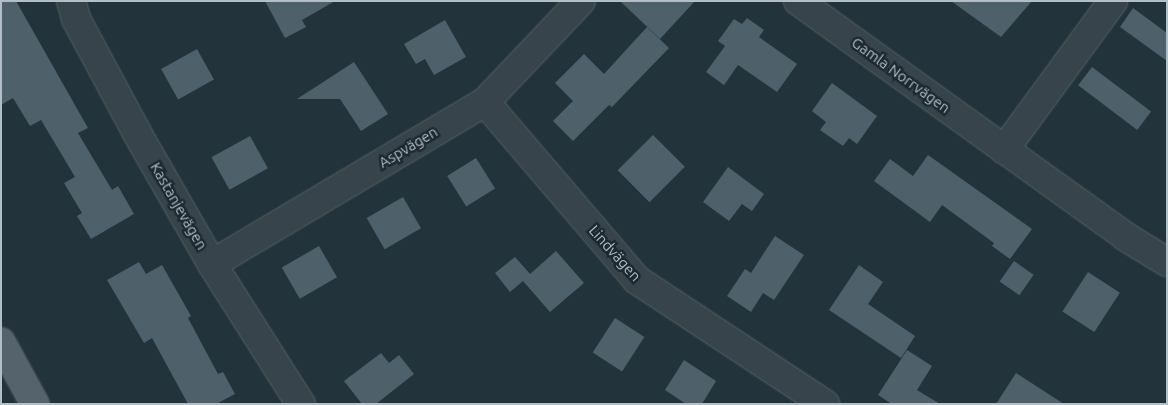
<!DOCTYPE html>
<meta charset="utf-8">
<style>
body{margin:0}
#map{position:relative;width:1168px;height:405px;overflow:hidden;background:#23333b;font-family:Ubuntu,sans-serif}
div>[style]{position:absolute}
.building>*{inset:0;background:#4e6069;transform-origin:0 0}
.roads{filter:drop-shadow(0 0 1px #556269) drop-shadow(0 0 1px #556269)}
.minor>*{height:28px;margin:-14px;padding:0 14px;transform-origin:14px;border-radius:14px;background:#37444b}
.major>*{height:28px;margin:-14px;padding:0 14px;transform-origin:14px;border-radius:14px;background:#55636c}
span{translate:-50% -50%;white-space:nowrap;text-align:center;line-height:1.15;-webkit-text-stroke:5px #1c2930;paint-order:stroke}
.street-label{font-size:15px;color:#b2bfc7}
.frame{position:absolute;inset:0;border:2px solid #b2bfc7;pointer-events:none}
</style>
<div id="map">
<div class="building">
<i style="clip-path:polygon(1px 1px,16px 1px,88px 128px,78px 133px,112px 190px,118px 186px,134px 214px,91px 239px,77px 216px,82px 213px,64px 183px,75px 177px,41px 120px,30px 126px,13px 98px,1px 105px)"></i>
<i style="clip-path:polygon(265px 1px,335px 1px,302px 20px,306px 27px,285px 38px)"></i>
<i style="clip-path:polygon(620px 1px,695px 1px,660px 39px)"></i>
<i style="clip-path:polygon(951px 1px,1032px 1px,1001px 37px)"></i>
<i style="clip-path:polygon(1133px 8px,1167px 33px,1167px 61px,1120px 27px)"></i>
<i style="clip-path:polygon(747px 18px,764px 30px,759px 37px,797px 64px,777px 92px,738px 65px,724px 85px,706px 72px,725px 46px,718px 41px,734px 19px,742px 24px)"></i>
<i style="clip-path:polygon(445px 20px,466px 57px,434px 75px,425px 59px,416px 64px,404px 44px)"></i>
<i style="clip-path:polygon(647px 27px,669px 48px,612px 107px,609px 105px,573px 141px,553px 121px,573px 101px,555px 83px,584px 54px,604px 74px)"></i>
<i style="left:197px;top:49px;width:35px;height:41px;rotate:61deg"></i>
<i style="clip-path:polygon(354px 62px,388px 114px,361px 131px,340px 99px,297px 99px)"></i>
<i style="left:1092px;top:67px;width:74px;height:23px;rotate:37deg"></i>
<i style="clip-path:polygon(832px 83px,877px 116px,857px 144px,849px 138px,843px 146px,820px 130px,826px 122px,812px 111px)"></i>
<i style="left:653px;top:135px;width:45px;height:50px;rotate:45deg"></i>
<i style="left:250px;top:136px;width:37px;height:44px;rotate:61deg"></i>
<i style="clip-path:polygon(928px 155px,1032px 229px,1010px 259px,992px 246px,994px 243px,942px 205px,930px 222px,874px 181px,890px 159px,913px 176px)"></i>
<i style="left:476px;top:158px;width:36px;height:34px;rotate:58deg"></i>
<i style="clip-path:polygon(728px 167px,764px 194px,752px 211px,742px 204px,729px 221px,703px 202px)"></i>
<i style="left:403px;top:197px;width:36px;height:42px;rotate:60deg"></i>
<i style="clip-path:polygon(775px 236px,804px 255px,774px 300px,763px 293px,751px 312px,727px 296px,745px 269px,751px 273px)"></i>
<i style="left:319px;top:246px;width:36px;height:43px;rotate:60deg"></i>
<i style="clip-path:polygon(556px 251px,584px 283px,550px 312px,523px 281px,510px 292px,495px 273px,515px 257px,530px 274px)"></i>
<i style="left:1014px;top:261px;width:24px;height:25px;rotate:35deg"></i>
<i style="clip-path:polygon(139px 262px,146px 274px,162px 265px,191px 316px,188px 318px,218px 374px,223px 372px,235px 394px,216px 404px,188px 404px,152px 338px,144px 343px,107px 280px)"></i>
<i style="clip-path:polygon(859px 265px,883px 282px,868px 304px,915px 336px,901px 358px,829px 310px)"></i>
<i style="left:1088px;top:272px;width:38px;height:47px;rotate:33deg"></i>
<i style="left:615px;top:318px;width:35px;height:41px;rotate:33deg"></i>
<i style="clip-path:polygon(907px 350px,932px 366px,917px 390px,940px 404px,892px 404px,878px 395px)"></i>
<i style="clip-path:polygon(381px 353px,389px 363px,399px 355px,414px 374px,376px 404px,362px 404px,344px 381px)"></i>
<i style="clip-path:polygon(684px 360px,716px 381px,702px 404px,686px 404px,665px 390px)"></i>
<i style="clip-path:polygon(1016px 373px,1064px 404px,996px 404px)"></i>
</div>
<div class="roads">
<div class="minor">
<i style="left:71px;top:1px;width:19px;rotate:74deg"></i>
<i style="left:76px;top:19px;width:129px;rotate:61.8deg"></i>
<i style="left:137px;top:133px;width:151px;rotate:60.2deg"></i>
<i style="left:212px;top:264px;width:166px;rotate:57.6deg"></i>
<i style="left:798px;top:1px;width:404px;rotate:35.7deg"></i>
<i style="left:1126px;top:237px;width:48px;rotate:31.4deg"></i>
<i style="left:485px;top:102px;width:234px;rotate:49.5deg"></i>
<i style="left:637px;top:280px;width:225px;rotate:33.4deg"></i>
<i style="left:1004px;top:150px;width:185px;rotate:-53.8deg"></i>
<i style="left:212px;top:264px;width:317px;rotate:-30.7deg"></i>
<i style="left:485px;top:102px;width:139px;rotate:-46.5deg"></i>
</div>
<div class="major">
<i style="left:1px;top:342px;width:71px;rotate:61.3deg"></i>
</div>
</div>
<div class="street-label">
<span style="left:901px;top:75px;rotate:36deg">Gamla Norrvägen</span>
<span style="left:408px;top:147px;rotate:-31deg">Aspvägen</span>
<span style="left:179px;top:206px;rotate:60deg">Kastanjevägen</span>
<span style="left:615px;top:253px;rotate:48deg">Lindvägen</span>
</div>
<div class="frame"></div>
</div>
